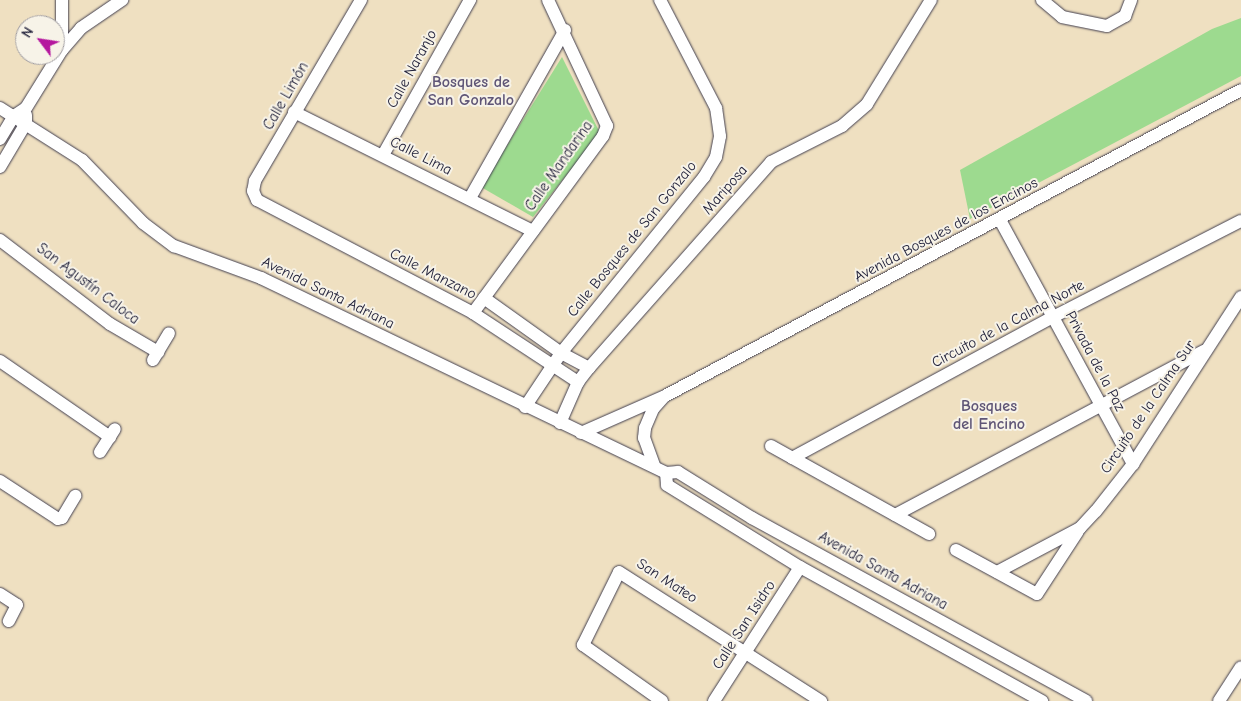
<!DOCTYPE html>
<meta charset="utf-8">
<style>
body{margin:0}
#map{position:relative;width:1241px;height:701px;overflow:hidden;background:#efe0c1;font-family:"Comic Neue",sans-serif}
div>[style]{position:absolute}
.green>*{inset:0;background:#9dda8f}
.roads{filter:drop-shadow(0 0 1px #413e4f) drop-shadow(0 0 1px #413e4f)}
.minor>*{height:12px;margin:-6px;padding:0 6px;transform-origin:6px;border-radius:6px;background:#fff}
span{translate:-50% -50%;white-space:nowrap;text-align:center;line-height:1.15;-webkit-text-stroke:4px #f7f3e8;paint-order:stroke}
.street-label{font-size:15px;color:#22223b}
.neighbourhood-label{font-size:16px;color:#5f5576;font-weight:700}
.north{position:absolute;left:15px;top:15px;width:50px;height:50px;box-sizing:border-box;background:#f7f3e8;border:1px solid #a29fa3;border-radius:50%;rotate:301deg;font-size:14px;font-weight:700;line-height:20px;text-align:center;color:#22223b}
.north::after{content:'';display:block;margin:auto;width:18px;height:22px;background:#b5179e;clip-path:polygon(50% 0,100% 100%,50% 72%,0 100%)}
</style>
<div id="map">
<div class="green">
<i style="clip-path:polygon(1241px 18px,1241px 76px,970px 219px,960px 170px,1212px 29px)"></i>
<i style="clip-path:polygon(562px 57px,600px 133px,533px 217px,481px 187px)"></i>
</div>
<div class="roads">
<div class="minor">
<i style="left:361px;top:0;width:210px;rotate:120.4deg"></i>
<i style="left:255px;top:181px;width:10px;rotate:101deg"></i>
<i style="left:253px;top:191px;width:10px;rotate:66deg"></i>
<i style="left:257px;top:200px;width:244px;rotate:27.6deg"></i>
<i style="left:473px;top:313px;width:126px;rotate:33.3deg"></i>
<i style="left:1042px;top:0;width:26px;rotate:40deg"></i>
<i style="left:1062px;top:17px;width:46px;rotate:11.3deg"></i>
<i style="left:1107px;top:26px;width:21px;rotate:-29deg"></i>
<i style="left:1125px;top:16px;width:17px;rotate:-69deg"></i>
<i style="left:62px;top:50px;width:50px;rotate:-90deg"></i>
<i style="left:0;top:108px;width:97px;rotate:32.4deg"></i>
<i style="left:82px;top:160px;width:88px;rotate:45.9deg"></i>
<i style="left:143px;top:223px;width:39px;rotate:37deg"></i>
<i style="left:174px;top:246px;width:93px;rotate:20.2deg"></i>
<i style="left:261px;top:278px;width:449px;rotate:25.7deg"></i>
<i style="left:666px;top:473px;width:12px;rotate:-5deg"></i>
<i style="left:678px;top:472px;width:87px;rotate:31.9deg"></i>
<i style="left:752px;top:518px;width:381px;rotate:28.7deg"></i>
<i style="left:294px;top:112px;width:267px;rotate:26.5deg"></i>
<i style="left:0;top:139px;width:27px;rotate:-59deg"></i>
<i style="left:14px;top:116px;width:14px;rotate:-34deg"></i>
<i style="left:26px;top:108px;width:68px;rotate:-58.2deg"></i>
<i style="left:62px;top:50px;width:29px;rotate:-49deg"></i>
<i style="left:81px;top:28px;width:50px;rotate:-34.3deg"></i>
<i style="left:383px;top:155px;width:178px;rotate:-60.7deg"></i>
<i style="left:0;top:167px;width:51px;rotate:-59.4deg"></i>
<i style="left:26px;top:123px;width:8px;rotate:-90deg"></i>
<i style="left:470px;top:198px;width:193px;rotate:-60.5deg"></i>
<i style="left:1000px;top:220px;width:278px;rotate:61.4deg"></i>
<i style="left:0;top:240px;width:138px;rotate:37.4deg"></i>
<i style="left:110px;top:324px;width:56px;rotate:30.3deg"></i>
<i style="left:484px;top:298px;width:95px;rotate:35.5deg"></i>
<i style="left:561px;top:353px;width:32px;rotate:28deg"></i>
<i style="left:473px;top:313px;width:220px;rotate:-53.7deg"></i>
<i style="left:603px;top:136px;width:11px;rotate:-68deg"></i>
<i style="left:607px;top:126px;width:139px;rotate:-115.1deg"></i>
<i style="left:153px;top:360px;width:31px;rotate:-59deg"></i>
<i style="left:0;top:361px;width:134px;rotate:34.6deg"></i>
<i style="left:525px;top:407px;width:65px;rotate:-56.3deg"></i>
<i style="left:561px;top:353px;width:227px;rotate:-50.9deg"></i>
<i style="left:704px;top:177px;width:23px;rotate:-59deg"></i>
<i style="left:716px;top:157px;width:21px;rotate:-79deg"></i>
<i style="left:720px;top:136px;width:28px;rotate:-98deg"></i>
<i style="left:716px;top:108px;width:122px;rotate:-117.4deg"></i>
<i style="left:560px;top:423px;width:45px;rotate:-66.3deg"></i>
<i style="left:578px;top:382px;width:18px;rotate:-52deg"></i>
<i style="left:589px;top:368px;width:275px;rotate:-48.5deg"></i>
<i style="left:771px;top:162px;width:80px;rotate:-26.9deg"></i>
<i style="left:842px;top:126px;width:33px;rotate:-41deg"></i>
<i style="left:867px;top:104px;width:122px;rotate:-58.4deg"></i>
<i style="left:581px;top:433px;width:92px;rotate:-23.8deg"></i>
<i style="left:665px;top:396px;width:652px;rotate:-27.98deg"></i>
<i style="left:771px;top:446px;width:181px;rotate:29.1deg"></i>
<i style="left:100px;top:452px;width:27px;rotate:-57deg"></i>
<i style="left:792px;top:458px;width:297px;rotate:-28.4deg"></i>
<i style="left:1053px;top:317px;width:211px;rotate:-27.1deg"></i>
<i style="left:654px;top:465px;width:29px;rotate:-110deg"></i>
<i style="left:644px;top:438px;width:10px;rotate:-84deg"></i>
<i style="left:645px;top:428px;width:21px;rotate:-67deg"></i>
<i style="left:653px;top:409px;width:15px;rotate:-48deg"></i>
<i style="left:666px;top:473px;width:12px;rotate:85deg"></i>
<i style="left:667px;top:485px;width:156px;rotate:31.7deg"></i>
<i style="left:800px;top:567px;width:277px;rotate:29deg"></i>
<i style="left:0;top:481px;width:69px;rotate:33.2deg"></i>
<i style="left:58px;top:519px;width:4px;rotate:-14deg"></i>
<i style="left:62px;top:518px;width:26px;rotate:-59deg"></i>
<i style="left:895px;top:515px;width:350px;rotate:-28deg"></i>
<i style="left:956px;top:550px;width:92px;rotate:28.5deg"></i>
<i style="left:1037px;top:594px;width:75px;rotate:-56.9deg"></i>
<i style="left:997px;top:572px;width:94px;rotate:-27.9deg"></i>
<i style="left:1080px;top:528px;width:23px;rotate:-47deg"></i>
<i style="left:1096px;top:511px;width:60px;rotate:-51.8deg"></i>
<i style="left:1133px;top:464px;width:199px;rotate:-57.1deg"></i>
<i style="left:0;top:594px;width:20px;rotate:33deg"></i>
<i style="left:17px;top:605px;width:18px;rotate:117deg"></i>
<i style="left:662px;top:701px;width:97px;rotate:-144.7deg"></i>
<i style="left:583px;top:645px;width:81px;rotate:-63.7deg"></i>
<i style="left:619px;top:572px;width:240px;rotate:32.6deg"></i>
<i style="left:714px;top:701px;width:159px;rotate:-57.3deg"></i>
<i style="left:1219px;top:701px;width:40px;rotate:-57.1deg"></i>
</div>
</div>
<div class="street-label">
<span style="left:412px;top:69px;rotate:-61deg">Calle Naranjo</span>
<span style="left:286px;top:96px;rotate:-60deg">Calle Limón</span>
<span style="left:421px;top:156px;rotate:27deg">Calle Lima</span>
<span style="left:559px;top:166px;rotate:-55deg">Calle Mandarina</span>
<span style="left:725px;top:190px;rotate:-49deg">Mariposa</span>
<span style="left:946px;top:230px;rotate:-28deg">Avenida Bosques de los Encinos</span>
<span style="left:632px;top:239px;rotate:-51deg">Calle Bosques de San Gonzalo</span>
<span style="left:433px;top:274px;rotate:27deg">Calle Manzano</span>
<span style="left:88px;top:284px;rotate:37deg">San Agustín Caloca</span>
<span style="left:328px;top:293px;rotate:26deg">Avenida Santa Adriana</span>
<span style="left:1008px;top:324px;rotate:-28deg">Circuito de la Calma Norte</span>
<span style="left:1095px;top:361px;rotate:62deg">Privada de la Paz</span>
<span style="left:1148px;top:407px;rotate:-56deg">Circuito de la Calma Sur</span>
<span style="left:883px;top:571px;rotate:29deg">Avenida Santa Adriana</span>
<span style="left:667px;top:581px;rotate:33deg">San Mateo</span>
<span style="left:744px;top:625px;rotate:-57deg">Calle San Isidro</span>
</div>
<div class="neighbourhood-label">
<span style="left:471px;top:91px">Bosques de<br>San Gonzalo</span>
<span style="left:989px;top:415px">Bosques<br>del Encino</span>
</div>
<div class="north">N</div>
</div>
